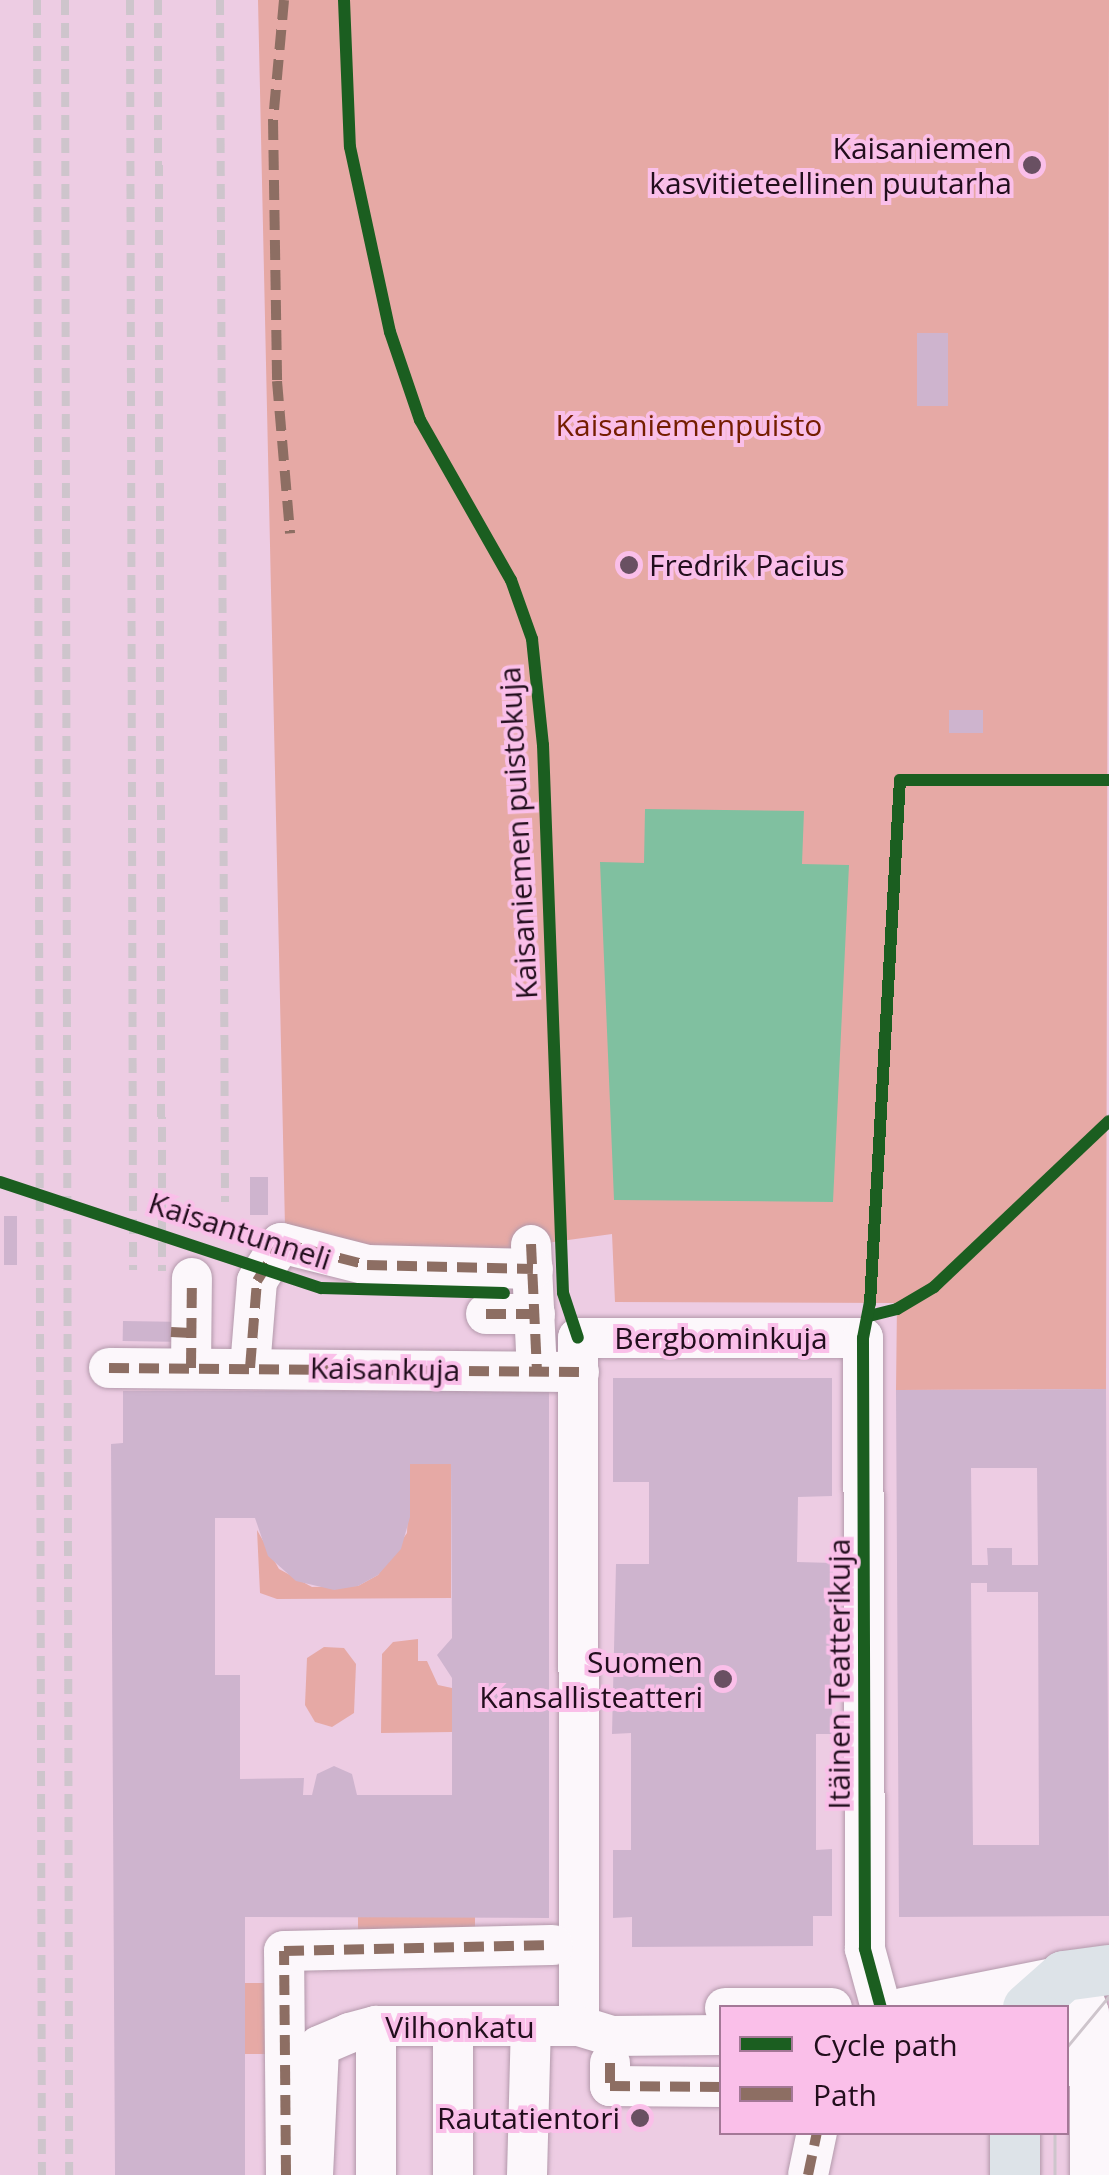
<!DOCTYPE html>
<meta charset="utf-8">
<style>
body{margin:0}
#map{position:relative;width:1109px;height:2175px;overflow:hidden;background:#edcce3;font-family:"Open Sans",sans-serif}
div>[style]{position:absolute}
.green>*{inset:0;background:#e6a9a5;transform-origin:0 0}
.water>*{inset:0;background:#80c0a0}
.building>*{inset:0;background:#ceb4ce;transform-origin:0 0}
.roads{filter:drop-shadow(0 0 2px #b399ab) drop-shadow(0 0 2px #b399ab)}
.minor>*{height:40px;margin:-20px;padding:0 20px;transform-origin:20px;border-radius:20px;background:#fcf7fb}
.major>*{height:50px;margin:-25px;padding:0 25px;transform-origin:25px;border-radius:25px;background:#dde3e8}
.tram>*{height:2.5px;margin:-1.25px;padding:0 1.25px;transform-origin:1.25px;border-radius:1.25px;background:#cec5cc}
.rail>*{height:8px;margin-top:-4px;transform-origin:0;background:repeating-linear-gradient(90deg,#cec5cc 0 15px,transparent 0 23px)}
.quiet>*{height:10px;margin-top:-5px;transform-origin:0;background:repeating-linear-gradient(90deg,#8d6e63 0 20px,transparent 0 30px)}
.cycleway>*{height:12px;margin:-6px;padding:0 6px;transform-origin:6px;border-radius:6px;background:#1b5e20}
.dots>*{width:28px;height:28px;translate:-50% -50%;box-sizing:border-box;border:5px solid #fabfe9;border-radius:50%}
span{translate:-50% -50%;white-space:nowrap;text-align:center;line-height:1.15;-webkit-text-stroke:8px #fabfe9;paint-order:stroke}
.poi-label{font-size:30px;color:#220e1d}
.right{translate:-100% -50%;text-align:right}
.left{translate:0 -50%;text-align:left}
.park-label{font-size:30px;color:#741d00}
.street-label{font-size:30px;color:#220e1d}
.legend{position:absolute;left:719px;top:2005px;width:350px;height:130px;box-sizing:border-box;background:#fabfe9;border:2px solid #a47897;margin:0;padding:12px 18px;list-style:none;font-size:30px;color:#220e1d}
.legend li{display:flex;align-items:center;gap:20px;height:50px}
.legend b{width:50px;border:2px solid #a47897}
</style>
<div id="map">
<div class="green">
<i style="clip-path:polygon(258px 0,1109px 0,1106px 1389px,896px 1390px,897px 1303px,615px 1302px,612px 1234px,488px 1251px,399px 1255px,285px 1227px)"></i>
<i style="clip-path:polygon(410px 1464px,451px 1464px,451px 1598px,277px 1599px,260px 1593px,257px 1530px,279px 1569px,312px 1587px,358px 1586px,378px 1575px,407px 1533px)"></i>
<i style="clip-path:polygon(418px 1639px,418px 1661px,427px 1661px,438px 1685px,452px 1688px,452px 1732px,381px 1733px,382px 1654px,393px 1642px)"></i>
<i style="clip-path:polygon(324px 1647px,344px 1648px,356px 1664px,354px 1713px,332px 1727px,315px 1722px,305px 1705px,307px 1658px)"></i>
<i style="left:358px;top:1917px;width:117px;height:26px"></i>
<i style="left:245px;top:1983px;width:24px;height:71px"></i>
</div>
<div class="water">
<i style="clip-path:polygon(645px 809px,804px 811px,802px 864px,849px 865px,833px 1202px,614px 1200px,600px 862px,644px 863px)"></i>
</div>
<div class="building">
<i style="left:917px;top:333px;width:31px;height:73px"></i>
<i style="left:949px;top:710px;width:34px;height:23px"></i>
<i style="left:250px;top:1177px;width:18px;height:38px"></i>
<i style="left:4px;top:1216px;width:13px;height:49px"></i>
<i style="left:123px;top:1321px;width:48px;height:20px;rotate:1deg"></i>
<i style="clip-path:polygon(613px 1378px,832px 1378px,832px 1496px,798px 1497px,797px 1562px,833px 1563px,832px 1734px,816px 1734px,816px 1850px,832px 1849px,832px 1916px,813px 1916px,813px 1946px,632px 1947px,632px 1917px,613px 1918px,613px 1850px,631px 1850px,631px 1733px,612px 1734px,616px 1564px,649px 1564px,649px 1482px,613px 1482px)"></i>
<i style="clip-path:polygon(evenodd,1106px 1389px,1109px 1916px,899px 1917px,896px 1390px,1106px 1389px,971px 1468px,1037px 1468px,1038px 1565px,1012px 1565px,1012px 1548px,987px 1548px,988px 1565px,972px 1565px,971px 1468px,1106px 1389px,971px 1583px,987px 1583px,987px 1592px,1038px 1592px,1039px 1845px,973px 1845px,971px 1583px)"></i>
<i style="clip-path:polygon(evenodd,123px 1391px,549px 1391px,549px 1918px,245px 1917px,245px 2175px,115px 2175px,111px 1444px,123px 1443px,123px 1391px,410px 1464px,451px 1464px,452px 1638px,437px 1655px,452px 1678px,452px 1795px,357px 1795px,352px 1774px,334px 1766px,317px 1774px,312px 1795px,303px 1795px,304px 1778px,240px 1779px,240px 1675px,215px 1675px,215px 1518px,255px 1518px,268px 1556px,296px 1581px,334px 1590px,358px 1586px,378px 1575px,401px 1549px,410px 1517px,410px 1464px)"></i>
</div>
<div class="roads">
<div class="minor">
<i style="left:531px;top:1245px;width:126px;rotate:87.3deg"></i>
<i style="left:486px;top:1314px;width:49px"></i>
<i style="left:109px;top:1368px;width:470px;rotate:0.5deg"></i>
<i style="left:191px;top:1368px;width:90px;rotate:-89.4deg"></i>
<i style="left:250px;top:1368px;width:87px;rotate:-85.4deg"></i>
<i style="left:257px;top:1281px;width:45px;rotate:-57.7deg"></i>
<i style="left:281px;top:1243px;width:89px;rotate:14.3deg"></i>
<i style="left:367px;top:1265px;width:166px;rotate:1.4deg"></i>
<i style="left:725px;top:2008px;width:107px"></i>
<i style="left:902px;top:2008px;width:165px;rotate:-11.2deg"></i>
<i style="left:1064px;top:1976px;width:16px;rotate:27deg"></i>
<i style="left:1078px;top:1983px;width:32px;rotate:70deg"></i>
<i style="left:1089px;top:2013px;width:162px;rotate:89.6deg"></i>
<i style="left:376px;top:2026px;width:149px;rotate:90deg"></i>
<i style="left:579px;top:2026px;width:688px;rotate:-90.08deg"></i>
<i style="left:578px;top:1338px;width:285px"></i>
<i style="left:863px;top:1338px;width:611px;rotate:89.81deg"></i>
<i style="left:865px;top:1949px;width:61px;rotate:74.8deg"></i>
<i style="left:610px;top:2063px;width:23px;rotate:90deg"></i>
<i style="left:610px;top:2086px;width:112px;rotate:0.5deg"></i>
<i style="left:286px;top:2175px;width:224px;rotate:-90.5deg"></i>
<i style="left:284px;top:1951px;width:269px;rotate:-1.3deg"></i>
<i style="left:313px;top:2175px;width:129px;rotate:-87.3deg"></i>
<i style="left:319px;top:2046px;width:33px;rotate:-23deg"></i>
<i style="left:349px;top:2033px;width:28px;rotate:-15deg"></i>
<i style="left:376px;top:2026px;width:203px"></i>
<i style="left:579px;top:2026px;width:34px;rotate:17deg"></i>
<i style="left:611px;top:2036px;width:111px;rotate:-0.5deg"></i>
<i style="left:453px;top:2175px;width:149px;rotate:-90deg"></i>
<i style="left:527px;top:2175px;width:148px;rotate:-88.5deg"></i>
<i style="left:808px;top:2175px;width:44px;rotate:-78.2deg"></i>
</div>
<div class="major">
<i style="left:1028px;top:2008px;width:48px;rotate:-41.6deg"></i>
<i style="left:1064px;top:1976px;width:45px;rotate:-7.6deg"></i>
<i style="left:1015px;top:2132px;width:43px;rotate:90deg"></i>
</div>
</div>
<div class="tram">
<i style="left:1066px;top:2048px;width:67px;rotate:-50.4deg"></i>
<i style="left:1055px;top:2132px;width:43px;rotate:90deg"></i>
</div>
<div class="rail">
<i style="left:37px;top:0;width:2175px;rotate:89.87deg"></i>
<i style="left:65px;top:0;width:2175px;rotate:89.89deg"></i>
<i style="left:130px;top:0;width:1270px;rotate:89.86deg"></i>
<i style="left:158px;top:0;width:1271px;rotate:89.82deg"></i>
<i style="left:220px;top:0;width:1202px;rotate:89.76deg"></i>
</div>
<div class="quiet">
<i style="left:284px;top:0;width:121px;rotate:95.2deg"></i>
<i style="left:273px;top:120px;width:261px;rotate:89.1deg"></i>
<i style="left:277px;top:381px;width:153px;rotate:85.1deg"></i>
<i style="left:531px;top:1244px;width:127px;rotate:87.3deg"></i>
<i style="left:486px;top:1314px;width:49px"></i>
<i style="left:171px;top:1332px;width:20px;rotate:3deg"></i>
<i style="left:109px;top:1368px;width:470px;rotate:0.5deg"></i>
<i style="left:191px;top:1368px;width:90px;rotate:-89.4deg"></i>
<i style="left:250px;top:1368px;width:87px;rotate:-85.4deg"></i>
<i style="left:257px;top:1281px;width:45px;rotate:-57.7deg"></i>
<i style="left:281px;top:1243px;width:89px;rotate:14.3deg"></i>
<i style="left:367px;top:1265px;width:166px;rotate:1.4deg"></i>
<i style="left:610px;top:2063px;width:23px;rotate:90deg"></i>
<i style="left:610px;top:2086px;width:112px;rotate:0.5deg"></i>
<i style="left:286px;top:2175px;width:224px;rotate:-90.5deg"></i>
<i style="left:284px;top:1951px;width:269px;rotate:-1.3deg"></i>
<i style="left:808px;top:2175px;width:44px;rotate:-78.2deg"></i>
</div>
<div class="cycleway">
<i style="left:344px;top:0;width:147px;rotate:87.7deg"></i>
<i style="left:350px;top:147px;width:189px;rotate:77.8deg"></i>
<i style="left:390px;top:332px;width:93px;rotate:71.2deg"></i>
<i style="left:420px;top:420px;width:184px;rotate:60.4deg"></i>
<i style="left:511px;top:580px;width:63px;rotate:70.4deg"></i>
<i style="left:532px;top:639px;width:107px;rotate:84.1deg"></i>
<i style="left:543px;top:745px;width:548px;rotate:87.91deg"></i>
<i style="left:563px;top:1293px;width:47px;rotate:71.6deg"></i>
<i style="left:0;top:1182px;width:338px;rotate:18.3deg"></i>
<i style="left:321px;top:1288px;width:183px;rotate:1.6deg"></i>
<i style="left:869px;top:1316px;width:29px;rotate:-14deg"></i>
<i style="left:897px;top:1309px;width:43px;rotate:-30.7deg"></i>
<i style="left:934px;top:1287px;width:241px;rotate:-43.5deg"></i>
<i style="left:881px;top:2008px;width:61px;rotate:-105.2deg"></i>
<i style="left:865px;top:1949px;width:611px;rotate:-90.19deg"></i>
<i style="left:863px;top:1338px;width:36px;rotate:-79deg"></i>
<i style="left:870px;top:1303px;width:524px;rotate:-86.72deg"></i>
<i style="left:900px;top:780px;width:209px"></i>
</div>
<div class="dots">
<i style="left:1032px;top:165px;background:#695062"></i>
<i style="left:629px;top:565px;background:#695062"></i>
<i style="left:723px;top:1679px;background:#695062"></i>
<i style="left:640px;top:2118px;background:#695062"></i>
</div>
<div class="poi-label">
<span class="right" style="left:1012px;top:165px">Kaisaniemen<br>kasvitieteellinen puutarha</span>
<span class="left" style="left:649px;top:565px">Fredrik Pacius</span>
<span class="right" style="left:703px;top:1679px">Suomen<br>Kansallisteatteri</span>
<span class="right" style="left:620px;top:2118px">Rautatientori</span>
</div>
<div class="park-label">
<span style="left:689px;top:425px">Kaisaniemenpuisto</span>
</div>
<div class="street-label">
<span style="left:518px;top:833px;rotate:-93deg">Kaisaniemen puistokuja</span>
<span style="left:240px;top:1231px;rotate:18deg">Kaisantunneli</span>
<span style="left:721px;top:1338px">Bergbominkuja</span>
<span style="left:385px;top:1369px;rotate:1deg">Kaisankuja</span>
<span style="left:839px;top:1674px;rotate:-90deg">Itäinen Teatterikuja</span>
<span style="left:460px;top:2027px">Vilhonkatu</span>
</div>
<ul class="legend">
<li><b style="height:12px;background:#1b5e20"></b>Cycle path</li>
<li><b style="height:12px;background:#8d6e63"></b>Path</li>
</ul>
</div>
